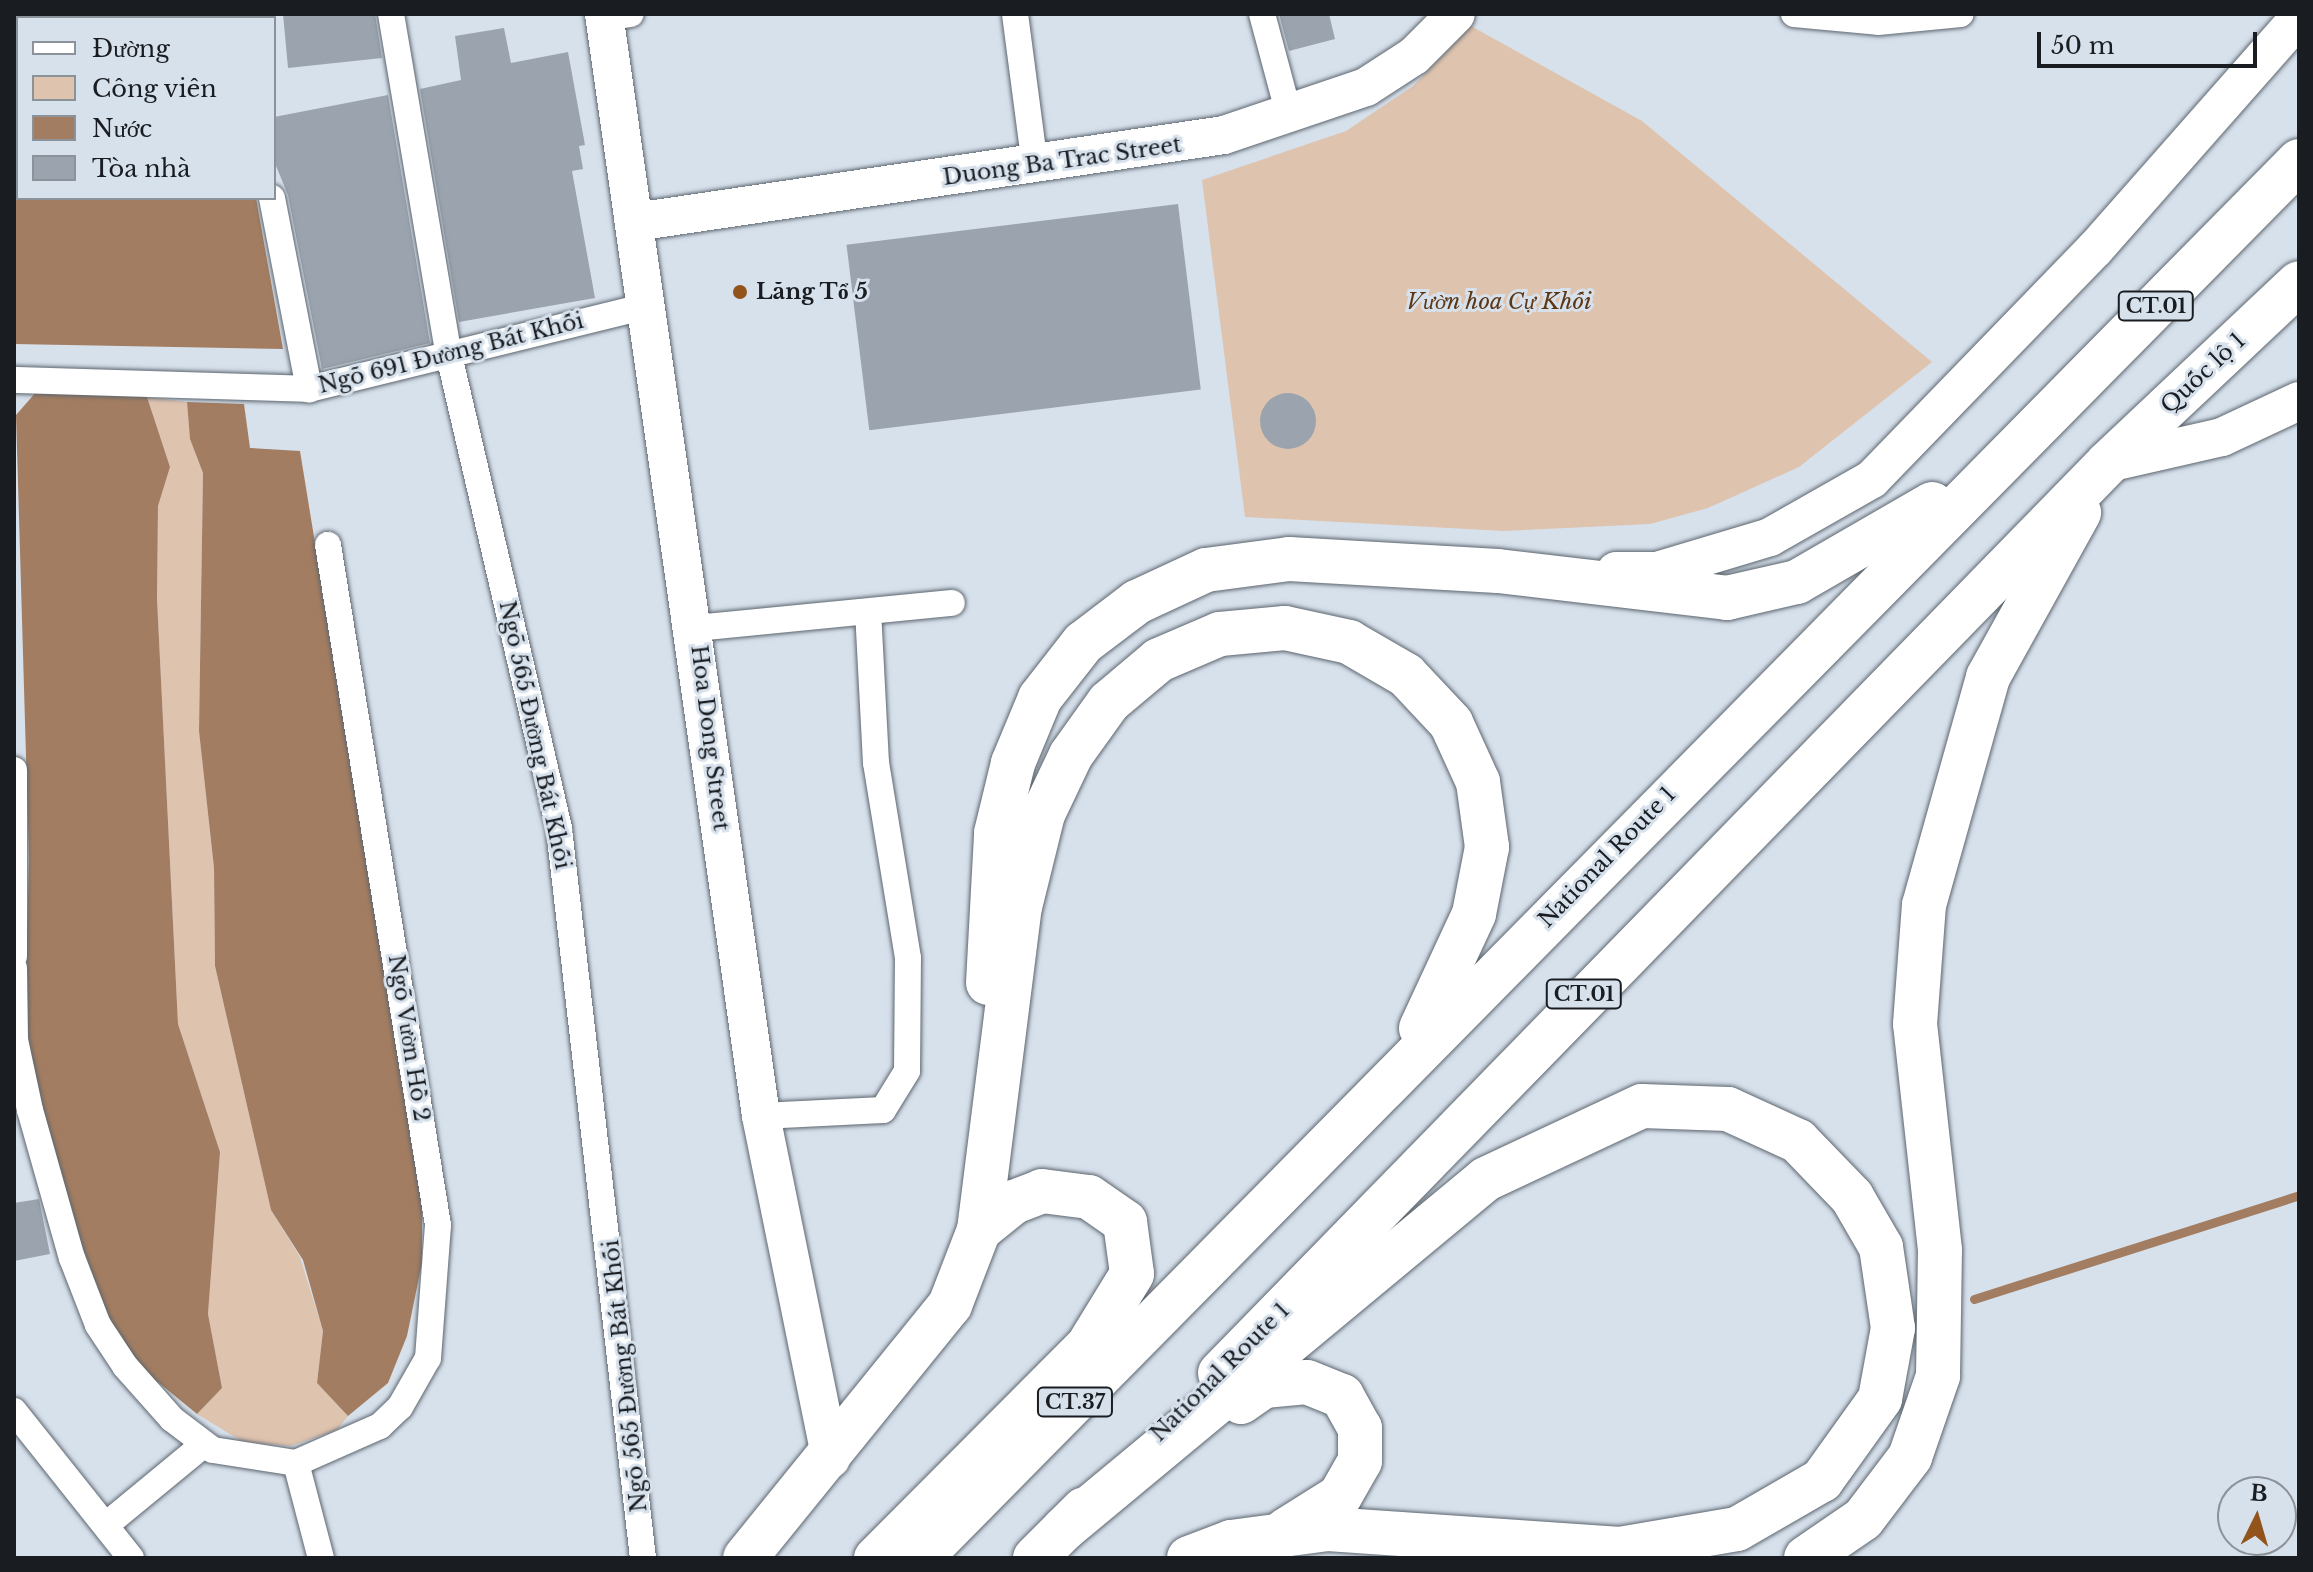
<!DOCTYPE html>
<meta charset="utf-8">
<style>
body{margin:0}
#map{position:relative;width:2313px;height:1572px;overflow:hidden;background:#d7e1ec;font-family:"Libre Baskerville",serif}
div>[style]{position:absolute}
.green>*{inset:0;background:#dec3af}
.water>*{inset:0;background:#a37d61}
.stream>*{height:9px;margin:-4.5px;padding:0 4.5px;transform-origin:4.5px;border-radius:4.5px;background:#a37d61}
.building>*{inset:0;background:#9ba4ae;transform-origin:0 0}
.round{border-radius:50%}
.roads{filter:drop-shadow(0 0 2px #5d666f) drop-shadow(0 0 2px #5d666f)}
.street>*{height:26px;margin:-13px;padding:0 13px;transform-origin:13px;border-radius:13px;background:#fff}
.secondary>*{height:38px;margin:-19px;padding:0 19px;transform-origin:19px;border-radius:19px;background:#fff}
.primary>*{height:42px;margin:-21px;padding:0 21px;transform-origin:21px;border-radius:21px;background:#fff}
.highway>*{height:44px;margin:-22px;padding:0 22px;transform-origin:22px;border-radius:22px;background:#fff}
.dots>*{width:22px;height:22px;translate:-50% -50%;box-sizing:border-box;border:4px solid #d7e1ec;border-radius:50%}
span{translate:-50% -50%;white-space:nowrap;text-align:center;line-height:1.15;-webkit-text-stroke:6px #d7e1ec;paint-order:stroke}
.shield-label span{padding:2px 6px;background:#d7e1ec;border:2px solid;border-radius:6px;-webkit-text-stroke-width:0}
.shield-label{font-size:20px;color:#191c20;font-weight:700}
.street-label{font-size:22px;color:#191c20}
.poi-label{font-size:22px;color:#191c20;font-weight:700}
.left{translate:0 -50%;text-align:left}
.park-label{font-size:22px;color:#5d3614;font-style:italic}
.frame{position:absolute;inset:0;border:16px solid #191c20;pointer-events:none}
.legend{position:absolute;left:16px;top:16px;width:260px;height:184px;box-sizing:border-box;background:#d7e1ec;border:2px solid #8b929a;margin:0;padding:10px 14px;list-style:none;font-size:24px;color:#191c20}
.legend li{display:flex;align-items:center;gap:16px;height:40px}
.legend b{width:40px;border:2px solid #8b929a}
.north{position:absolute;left:2217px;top:1476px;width:80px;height:80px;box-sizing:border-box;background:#d7e1ec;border:2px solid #8b929a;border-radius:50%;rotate:5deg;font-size:22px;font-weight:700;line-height:32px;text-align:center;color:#191c20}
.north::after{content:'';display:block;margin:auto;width:28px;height:36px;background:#92541a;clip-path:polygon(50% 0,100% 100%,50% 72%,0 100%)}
.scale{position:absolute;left:2037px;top:32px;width:220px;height:36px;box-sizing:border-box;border:4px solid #191c20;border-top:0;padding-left:10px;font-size:24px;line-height:28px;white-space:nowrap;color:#191c20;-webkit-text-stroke:6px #d7e1ec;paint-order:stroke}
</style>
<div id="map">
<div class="green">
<i style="clip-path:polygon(1471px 26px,1642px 121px,1932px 362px,1799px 467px,1708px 508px,1650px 524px,1504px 531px,1245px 517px,1202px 180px,1346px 131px,1413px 86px)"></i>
<i style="clip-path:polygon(147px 397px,187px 402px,190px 439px,203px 473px,199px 731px,214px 868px,215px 966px,271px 1210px,300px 1257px,323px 1331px,317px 1383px,348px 1416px,337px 1430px,291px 1446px,243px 1442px,197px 1414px,222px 1388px,208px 1314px,220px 1152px,178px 1024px,157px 599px,158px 506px,170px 467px)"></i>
</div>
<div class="water">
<i style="clip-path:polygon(14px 14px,219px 14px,18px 18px,18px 198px,256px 198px,283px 349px,14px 344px)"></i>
<i style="clip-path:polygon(37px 391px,147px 397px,170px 467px,158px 506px,157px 599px,178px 1024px,220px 1152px,208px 1314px,222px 1388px,197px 1414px,137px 1365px,115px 1336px,69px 1210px,35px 1080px,25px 1017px,29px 858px,16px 415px)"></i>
<i style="clip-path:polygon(187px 402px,244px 404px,250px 448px,300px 451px,422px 1199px,422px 1263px,407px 1336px,388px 1383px,348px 1416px,317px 1383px,323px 1331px,303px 1260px,271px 1210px,215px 966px,214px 868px,199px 731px,203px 473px,190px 439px)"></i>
</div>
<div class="stream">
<i style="left:1974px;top:1299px;width:341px;rotate:-17.7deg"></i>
</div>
<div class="building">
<i style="clip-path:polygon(283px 14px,375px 14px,382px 58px,288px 68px)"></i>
<i style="clip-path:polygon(1279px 14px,1329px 14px,1335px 39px,1289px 51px)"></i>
<i style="clip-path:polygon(504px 28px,511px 63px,568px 52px,585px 145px,579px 146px,583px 169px,572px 171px,595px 298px,459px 322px,420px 89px,461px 80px,455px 36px)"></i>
<i style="clip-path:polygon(388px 95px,430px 343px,322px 369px,288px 195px,274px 161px,274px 117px)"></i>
<i style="left:1178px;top:204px;width:187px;height:334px;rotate:83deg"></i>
<i class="round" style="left:1260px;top:393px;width:56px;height:56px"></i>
<i style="clip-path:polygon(39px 1199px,50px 1254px,14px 1261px,14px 1203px)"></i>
</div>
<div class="roads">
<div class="street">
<i style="left:233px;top:14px;width:4px;rotate:76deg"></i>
<i style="left:391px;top:14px;width:342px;rotate:80.4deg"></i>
<i style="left:448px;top:351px;width:491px;rotate:76.9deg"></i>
<i style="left:559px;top:829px;width:734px;rotate:83.43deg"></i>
<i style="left:1015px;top:14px;width:152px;rotate:82.5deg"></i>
<i style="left:1262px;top:14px;width:105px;rotate:75deg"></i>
<i style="left:1794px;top:14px;width:84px;rotate:5.4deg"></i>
<i style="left:1878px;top:22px;width:83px;rotate:-5.5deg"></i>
<i style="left:605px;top:18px;width:26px;rotate:-9deg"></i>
<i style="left:272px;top:198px;width:195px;rotate:79deg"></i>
<i style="left:14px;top:380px;width:295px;rotate:1.7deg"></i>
<i style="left:309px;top:389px;width:348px;rotate:-13.8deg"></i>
<i style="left:696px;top:628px;width:257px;rotate:-5.6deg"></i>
<i style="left:14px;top:770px;width:186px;rotate:90deg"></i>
<i style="left:14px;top:968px;width:72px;rotate:89.2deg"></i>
<i style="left:15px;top:1040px;width:72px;rotate:77.9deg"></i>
<i style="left:30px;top:1110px;width:154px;rotate:74.2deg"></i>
<i style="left:72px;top:1258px;width:72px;rotate:68.8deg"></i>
<i style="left:98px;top:1325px;width:49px;rotate:56.6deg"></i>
<i style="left:125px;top:1366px;width:71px;rotate:48.4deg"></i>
<i style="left:172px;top:1419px;width:51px;rotate:37.1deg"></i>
<i style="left:213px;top:1450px;width:84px;rotate:8.9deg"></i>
<i style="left:296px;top:1463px;width:92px;rotate:-23.8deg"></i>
<i style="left:380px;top:1426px;width:28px;rotate:-44deg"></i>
<i style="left:400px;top:1407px;width:56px;rotate:-60.3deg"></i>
<i style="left:428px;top:1358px;width:133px;rotate:-85.7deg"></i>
<i style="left:438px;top:1225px;width:689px;rotate:-99.19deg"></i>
<i style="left:761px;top:1116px;width:122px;rotate:-2.8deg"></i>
<i style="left:883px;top:1110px;width:46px;rotate:-58.4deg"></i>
<i style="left:907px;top:1071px;width:113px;rotate:-89.5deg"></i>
<i style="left:908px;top:958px;width:198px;rotate:-99.3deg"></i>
<i style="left:876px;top:763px;width:151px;rotate:-93deg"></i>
<i style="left:14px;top:1411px;width:188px;rotate:51.5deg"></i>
<i style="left:296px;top:1463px;width:98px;rotate:75.3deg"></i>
<i style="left:106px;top:1525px;width:126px;rotate:-39.5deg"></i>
</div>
<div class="secondary">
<i style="left:604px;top:14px;width:1113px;rotate:81.89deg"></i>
<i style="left:761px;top:1116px;width:350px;rotate:78.5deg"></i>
<i style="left:635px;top:222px;width:595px;rotate:-8.4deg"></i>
<i style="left:1224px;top:135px;width:150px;rotate:-18.7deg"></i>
<i style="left:1366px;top:87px;width:57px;rotate:-32.9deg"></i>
<i style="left:1414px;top:56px;width:59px;rotate:-45deg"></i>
<i style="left:2108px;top:463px;width:117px;rotate:-12.8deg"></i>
<i style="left:2222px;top:437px;width:85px;rotate:-25.1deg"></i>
<i style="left:1616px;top:571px;width:41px"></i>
<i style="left:1657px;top:571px;width:118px;rotate:-16.7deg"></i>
<i style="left:1770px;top:537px;width:117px;rotate:-29.6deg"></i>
<i style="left:1872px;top:479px;width:320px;rotate:-45.9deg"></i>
<i style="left:2095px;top:249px;width:308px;rotate:-48.6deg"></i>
</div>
<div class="primary">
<i style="left:875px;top:1558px;width:306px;rotate:-45.1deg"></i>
<i style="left:1091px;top:1341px;width:35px;rotate:-33deg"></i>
</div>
<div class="highway">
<i style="left:988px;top:983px;width:150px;rotate:-86.9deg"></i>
<i style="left:996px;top:833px;width:72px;rotate:-76.3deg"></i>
<i style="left:1013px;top:763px;width:70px;rotate:-67.4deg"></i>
<i style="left:1040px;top:698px;width:70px;rotate:-52deg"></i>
<i style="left:1083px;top:643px;width:68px;rotate:-37.2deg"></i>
<i style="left:1137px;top:602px;width:76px;rotate:-24.9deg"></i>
<i style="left:1206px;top:570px;width:84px;rotate:-7.5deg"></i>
<i style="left:1289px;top:559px;width:209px;rotate:3.3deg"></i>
<i style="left:1498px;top:571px;width:231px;rotate:6.7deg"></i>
<i style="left:1727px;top:598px;width:72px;rotate:-12.9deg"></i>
<i style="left:1797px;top:582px;width:156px;rotate:-30deg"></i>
<i style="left:979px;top:1230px;width:45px;rotate:-38.7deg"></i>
<i style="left:1014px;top:1202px;width:30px;rotate:-21deg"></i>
<i style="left:1042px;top:1191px;width:47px;rotate:7.3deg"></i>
<i style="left:1089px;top:1197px;width:44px;rotate:34.8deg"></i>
<i style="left:1125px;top:1222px;width:52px;rotate:82.3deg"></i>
<i style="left:1132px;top:1274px;width:79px;rotate:121.5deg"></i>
<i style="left:1220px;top:1373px;width:1271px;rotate:-45.7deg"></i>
<i style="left:2108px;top:463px;width:262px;rotate:-43.3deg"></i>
<i style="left:1241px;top:1402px;width:28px;rotate:-35deg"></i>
<i style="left:1264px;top:1386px;width:43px;rotate:-5.3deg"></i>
<i style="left:1307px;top:1382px;width:38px;rotate:22deg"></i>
<i style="left:1342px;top:1396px;width:37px;rotate:61deg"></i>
<i style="left:1360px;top:1428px;width:33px;rotate:90deg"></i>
<i style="left:1360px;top:1461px;width:40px;rotate:119.7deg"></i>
<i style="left:1340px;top:1496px;width:64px;rotate:147.8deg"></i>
<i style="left:1064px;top:1529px;width:548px;rotate:-39.67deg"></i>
<i style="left:1486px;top:1179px;width:172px;rotate:-25.1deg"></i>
<i style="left:1642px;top:1106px;width:86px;rotate:2deg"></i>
<i style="left:1728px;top:1109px;width:77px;rotate:24.6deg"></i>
<i style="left:1798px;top:1141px;width:78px;rotate:46deg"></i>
<i style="left:1852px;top:1197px;width:58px;rotate:59.9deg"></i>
<i style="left:1881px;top:1247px;width:82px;rotate:81.6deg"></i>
<i style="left:1893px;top:1328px;width:72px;rotate:100.4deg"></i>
<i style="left:1880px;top:1399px;width:100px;rotate:125.6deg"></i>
<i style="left:1822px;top:1480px;width:98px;rotate:150deg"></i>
<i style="left:1737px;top:1529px;width:119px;rotate:170.3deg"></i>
<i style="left:1620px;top:1549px;width:293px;rotate:-176.1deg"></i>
<i style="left:1328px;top:1529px;width:98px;rotate:172.4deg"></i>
<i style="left:1231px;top:1542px;width:45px;rotate:159.1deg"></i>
<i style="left:745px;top:1558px;width:326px;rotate:-51deg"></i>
<i style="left:950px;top:1305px;width:80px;rotate:-68.9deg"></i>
<i style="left:979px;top:1230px;width:326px;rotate:-82.8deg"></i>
<i style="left:1020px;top:907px;width:96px;rotate:-76.1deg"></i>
<i style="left:1043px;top:814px;width:65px;rotate:-64.6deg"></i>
<i style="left:1071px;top:755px;width:65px;rotate:-54.4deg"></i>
<i style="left:1109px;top:702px;width:65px;rotate:-40deg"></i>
<i style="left:1159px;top:660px;width:66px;rotate:-23.1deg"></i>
<i style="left:1220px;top:634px;width:65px;rotate:-5.3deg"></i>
<i style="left:1285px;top:628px;width:66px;rotate:12.3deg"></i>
<i style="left:1349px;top:642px;width:66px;rotate:30.1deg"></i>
<i style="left:1406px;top:675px;width:66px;rotate:46.8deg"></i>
<i style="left:1451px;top:723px;width:65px;rotate:65.4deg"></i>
<i style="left:1478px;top:782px;width:66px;rotate:82.1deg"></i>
<i style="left:1487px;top:847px;width:68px;rotate:101deg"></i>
<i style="left:1474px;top:914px;width:126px;rotate:114.9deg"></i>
<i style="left:920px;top:1558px;width:1963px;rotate:-45.37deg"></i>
<i style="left:1035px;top:1558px;width:69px;rotate:-45deg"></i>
<i style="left:1806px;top:1558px;width:69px;rotate:-34.4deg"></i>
<i style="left:1863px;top:1519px;width:78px;rotate:-52.8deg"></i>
<i style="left:1910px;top:1457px;width:86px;rotate:-70.9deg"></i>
<i style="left:1938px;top:1376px;width:126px;rotate:-89.1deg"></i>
<i style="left:1940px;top:1250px;width:227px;rotate:-96.3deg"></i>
<i style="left:1915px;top:1024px;width:119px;rotate:-85.7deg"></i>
<i style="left:1924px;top:905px;width:237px;rotate:-74.3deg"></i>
<i style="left:1988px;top:677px;width:188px;rotate:-61deg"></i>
</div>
</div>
<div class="dots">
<i style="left:740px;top:292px;background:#92541a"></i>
</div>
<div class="shield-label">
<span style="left:2156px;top:306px">CT.01</span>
<span style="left:1584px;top:994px">CT.01</span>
<span style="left:1075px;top:1402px">CT.37</span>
</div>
<div class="street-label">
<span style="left:1062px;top:161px;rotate:-8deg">Duong Ba Trac Street</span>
<span style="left:451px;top:353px;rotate:-14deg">Ngõ 691 Đường Bát Khối</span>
<span style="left:2203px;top:373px;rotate:-43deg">Quốc lộ 1</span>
<span style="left:535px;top:735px;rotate:78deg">Ngõ 565 Đường Bát Khối</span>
<span style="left:710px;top:738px;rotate:83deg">Hoa Dong Street</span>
<span style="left:1607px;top:857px;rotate:-46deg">National Route 1</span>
<span style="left:409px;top:1038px;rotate:81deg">Ngõ Vườn Hồ 2</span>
<span style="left:1220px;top:1372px;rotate:-45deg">National Route 1</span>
<span style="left:625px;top:1376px;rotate:-96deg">Ngõ 565 Đường Bát Khối</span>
</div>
<div class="poi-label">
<span class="left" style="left:756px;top:292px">Lăng Tổ 5</span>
</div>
<div class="park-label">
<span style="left:1499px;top:302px">Vườn hoa Cự Khối</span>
</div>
<div class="frame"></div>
<ul class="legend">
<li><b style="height:10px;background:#fff"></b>Đường</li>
<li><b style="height:22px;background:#dec3af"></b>Công viên</li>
<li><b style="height:22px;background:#a37d61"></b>Nước</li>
<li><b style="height:22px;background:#9ba4ae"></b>Tòa nhà</li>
</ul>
<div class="north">B</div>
<div class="scale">50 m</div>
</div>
